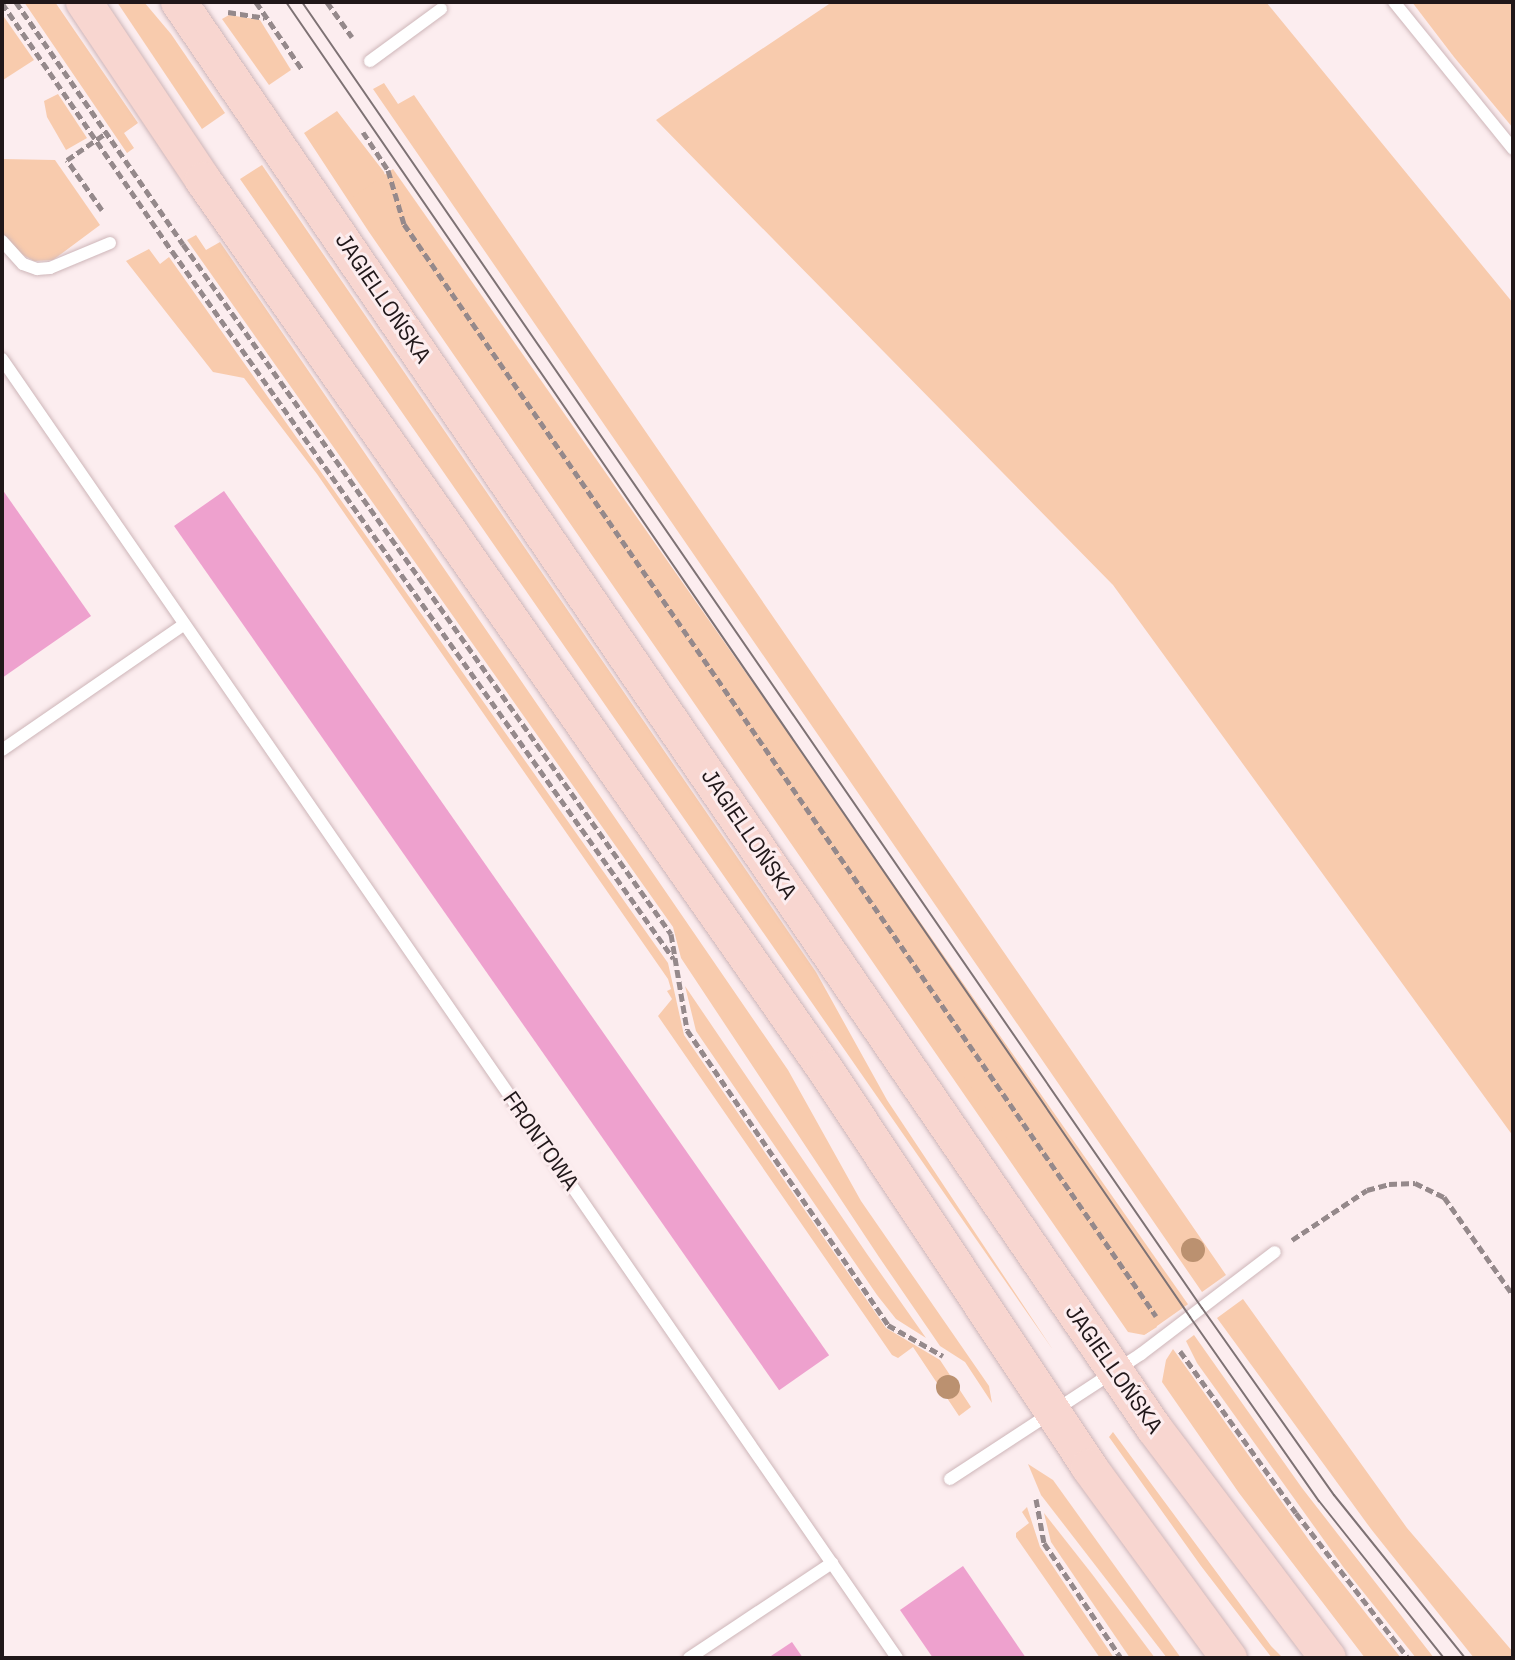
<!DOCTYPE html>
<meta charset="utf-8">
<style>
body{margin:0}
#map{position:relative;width:1515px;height:1660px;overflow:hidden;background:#fcedef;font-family:"Space Grotesk",sans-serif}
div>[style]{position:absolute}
.green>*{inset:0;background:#f8cbad;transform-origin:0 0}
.building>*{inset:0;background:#eea1ce;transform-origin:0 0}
.path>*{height:5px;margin-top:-2.5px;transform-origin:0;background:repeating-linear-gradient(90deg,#95898b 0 8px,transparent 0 12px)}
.roads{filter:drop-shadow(0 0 2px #ceb6b9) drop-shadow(0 0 2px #ceb6b9)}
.lane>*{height:12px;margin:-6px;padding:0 6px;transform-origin:6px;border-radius:6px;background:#fff}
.secondary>*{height:36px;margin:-18px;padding:0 18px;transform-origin:18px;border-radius:18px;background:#f8d6d0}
.tram>*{height:2px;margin:-1px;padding:0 1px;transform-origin:1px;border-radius:1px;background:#7e7274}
.trees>*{width:24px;height:24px;margin:-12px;border-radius:50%;background:#bb9170}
span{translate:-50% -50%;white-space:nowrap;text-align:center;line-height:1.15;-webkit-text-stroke:6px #fcedef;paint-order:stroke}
.street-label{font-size:22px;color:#201719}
.frame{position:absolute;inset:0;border:4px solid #201719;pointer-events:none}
</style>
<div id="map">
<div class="green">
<i style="clip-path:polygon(24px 2px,55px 2px,138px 123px,124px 133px,134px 148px,127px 153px)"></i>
<i style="clip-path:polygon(117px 2px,144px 2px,171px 34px,225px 113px,202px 129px)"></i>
<i style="clip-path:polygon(832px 2px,1266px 2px,1513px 303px,1513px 1136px,1113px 585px,656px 120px)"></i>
<i style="clip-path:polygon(1412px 2px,1513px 2px,1513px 128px,1454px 57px)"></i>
<i style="clip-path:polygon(2px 14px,34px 60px,3px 80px,2px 78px)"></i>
<i style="clip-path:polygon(229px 15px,260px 20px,291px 70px,269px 85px,222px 19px)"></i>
<i style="clip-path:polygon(384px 83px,398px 104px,414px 95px,1226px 1275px,1202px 1292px,373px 89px)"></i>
<i style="clip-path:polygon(58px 94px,87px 138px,66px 150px,47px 117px,44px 101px)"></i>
<i style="clip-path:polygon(337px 111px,384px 172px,402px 228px,1152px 1317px,1157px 1327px,1144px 1335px,1128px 1332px,369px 232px,304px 133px)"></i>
<i style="clip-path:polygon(2px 159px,55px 160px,100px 225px,53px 260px,34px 261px,16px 251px,2px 235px)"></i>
<i style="clip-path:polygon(262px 165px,816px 972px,887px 1100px,1053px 1350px,240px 179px)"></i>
<i style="left:393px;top:169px;width:1386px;height:53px;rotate:55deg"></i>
<i style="clip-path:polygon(196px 235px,206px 250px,220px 242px,788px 1070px,861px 1201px,989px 1386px,992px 1403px,965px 1362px,940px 1346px,879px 1257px,681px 958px,673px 927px,187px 240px)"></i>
<i style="clip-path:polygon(149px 249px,160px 264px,169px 257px,668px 963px,684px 1035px,886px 1328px,940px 1360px,971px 1407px,959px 1416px,913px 1347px,898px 1358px,892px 1355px,658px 1016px,672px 999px,667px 991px,671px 989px,668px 979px,317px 474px,244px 378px,213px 372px,126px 261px)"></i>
<i style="clip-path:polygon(685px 986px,867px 1254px,926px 1338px,896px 1319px,877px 1295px,696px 1031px)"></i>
<i style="clip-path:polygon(1243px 1299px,1407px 1528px,1513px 1652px,1513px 1658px,1474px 1658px,1371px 1529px,1217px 1318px)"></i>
<i style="clip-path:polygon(1194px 1335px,1302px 1488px,1434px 1658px,1416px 1658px,1344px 1568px,1197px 1363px,1186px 1341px)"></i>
<i style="clip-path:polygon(1173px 1349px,1316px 1550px,1401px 1658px,1365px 1658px,1239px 1493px,1162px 1382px,1166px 1360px)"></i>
<i style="clip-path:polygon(1113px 1432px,1271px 1646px,1283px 1658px,1272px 1658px,1201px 1566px,1109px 1437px)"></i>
<i style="clip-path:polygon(1028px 1464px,1053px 1480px,1181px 1658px,1167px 1658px,1041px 1495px)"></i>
<i style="clip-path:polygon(1027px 1507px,1040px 1547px,1114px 1658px,1100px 1658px,1016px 1537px,1016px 1533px,1029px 1523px,1022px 1512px)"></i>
<i style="clip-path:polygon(1044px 1513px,1092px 1574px,1155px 1658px,1130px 1658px,1051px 1542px)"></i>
</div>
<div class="building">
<i style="clip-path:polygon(2px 489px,91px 616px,2px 678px)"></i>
<i style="left:224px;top:491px;width:1055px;height:61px;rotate:55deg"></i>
<i style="clip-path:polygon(963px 1566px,1026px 1658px,933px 1658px,900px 1610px)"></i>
<i style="clip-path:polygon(792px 1642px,803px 1658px,768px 1658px)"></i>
</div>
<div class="path">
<i style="left:16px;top:2px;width:294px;rotate:55.4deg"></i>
<i style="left:183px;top:244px;width:845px;rotate:54.73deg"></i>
<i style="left:671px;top:934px;width:97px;rotate:80.5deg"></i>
<i style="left:687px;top:1030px;width:357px;rotate:55.7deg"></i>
<i style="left:888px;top:1325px;width:63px;rotate:29.4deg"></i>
<i style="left:256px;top:2px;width:83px;rotate:55.7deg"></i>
<i style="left:327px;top:2px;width:43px;rotate:54.5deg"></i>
<i style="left:2px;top:3px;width:301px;rotate:55.6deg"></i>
<i style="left:172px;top:251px;width:867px;rotate:54.68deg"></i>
<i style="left:228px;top:12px;width:37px;rotate:9deg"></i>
<i style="left:363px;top:132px;width:45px;rotate:56.7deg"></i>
<i style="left:388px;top:170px;width:56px;rotate:73.5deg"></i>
<i style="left:404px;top:224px;width:1326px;rotate:55.45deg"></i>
<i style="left:102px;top:210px;width:61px;rotate:-125deg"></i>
<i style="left:67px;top:160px;width:47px;rotate:-34.7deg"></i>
<i style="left:1292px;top:1240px;width:90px;rotate:-33.7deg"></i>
<i style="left:1367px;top:1190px;width:23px;rotate:-15deg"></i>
<i style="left:1389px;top:1184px;width:26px;rotate:-2deg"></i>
<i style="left:1415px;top:1183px;width:32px;rotate:26deg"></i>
<i style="left:1444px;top:1197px;width:120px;rotate:54.9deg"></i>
<i style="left:1180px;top:1351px;width:199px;rotate:54.4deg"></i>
<i style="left:1296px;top:1513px;width:183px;rotate:52.3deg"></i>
<i style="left:1036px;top:1499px;width:45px;rotate:79.7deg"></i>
<i style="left:1044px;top:1543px;width:138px;rotate:56.2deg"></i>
</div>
<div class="roads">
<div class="lane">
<i style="left:1394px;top:2px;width:189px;rotate:51deg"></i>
<i style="left:370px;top:61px;width:88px;rotate:-36.2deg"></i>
<i style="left:2px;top:241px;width:31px;rotate:48deg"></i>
<i style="left:23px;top:264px;width:15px;rotate:20deg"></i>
<i style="left:37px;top:269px;width:13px;rotate:-4deg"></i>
<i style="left:50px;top:268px;width:65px;rotate:-22.6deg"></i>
<i style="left:2px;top:359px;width:1577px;rotate:55.43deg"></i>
<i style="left:2px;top:750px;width:220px;rotate:-34.6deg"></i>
<i style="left:950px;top:1479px;width:228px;rotate:-33.2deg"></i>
<i style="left:1141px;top:1354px;width:168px;rotate:-37.3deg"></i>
<i style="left:689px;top:1658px;width:172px;rotate:-33.6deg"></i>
</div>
<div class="secondary">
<i style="left:84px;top:2px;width:214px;rotate:56.2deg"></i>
<i style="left:203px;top:180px;width:1085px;rotate:55.02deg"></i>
<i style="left:825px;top:1069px;width:478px;rotate:56.4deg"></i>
<i style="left:1089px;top:1467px;width:237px;rotate:53.8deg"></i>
<i style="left:179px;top:2px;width:1727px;rotate:55.64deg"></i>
<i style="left:1154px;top:1428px;width:288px;rotate:52.9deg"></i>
</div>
</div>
<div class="tram">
<i style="left:286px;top:2px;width:1596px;rotate:55.49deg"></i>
<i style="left:1190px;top:1317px;width:225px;rotate:55deg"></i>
<i style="left:1319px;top:1501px;width:201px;rotate:51.5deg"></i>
<i style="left:302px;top:2px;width:1586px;rotate:55.43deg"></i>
<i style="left:1202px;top:1308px;width:229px;rotate:54.8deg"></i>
<i style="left:1334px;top:1495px;width:209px;rotate:51.2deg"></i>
</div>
<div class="trees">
<i style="left:1193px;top:1250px"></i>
<i style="left:948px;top:1387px"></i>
</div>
<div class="street-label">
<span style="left:383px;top:298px;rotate:56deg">JAGIELLOŃSKA</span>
<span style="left:749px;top:834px;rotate:56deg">JAGIELLOŃSKA</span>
<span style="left:541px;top:1141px;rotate:55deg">FRONTOWA</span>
<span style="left:1114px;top:1369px;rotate:55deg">JAGIELLOŃSKA</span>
</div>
<div class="frame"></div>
</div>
